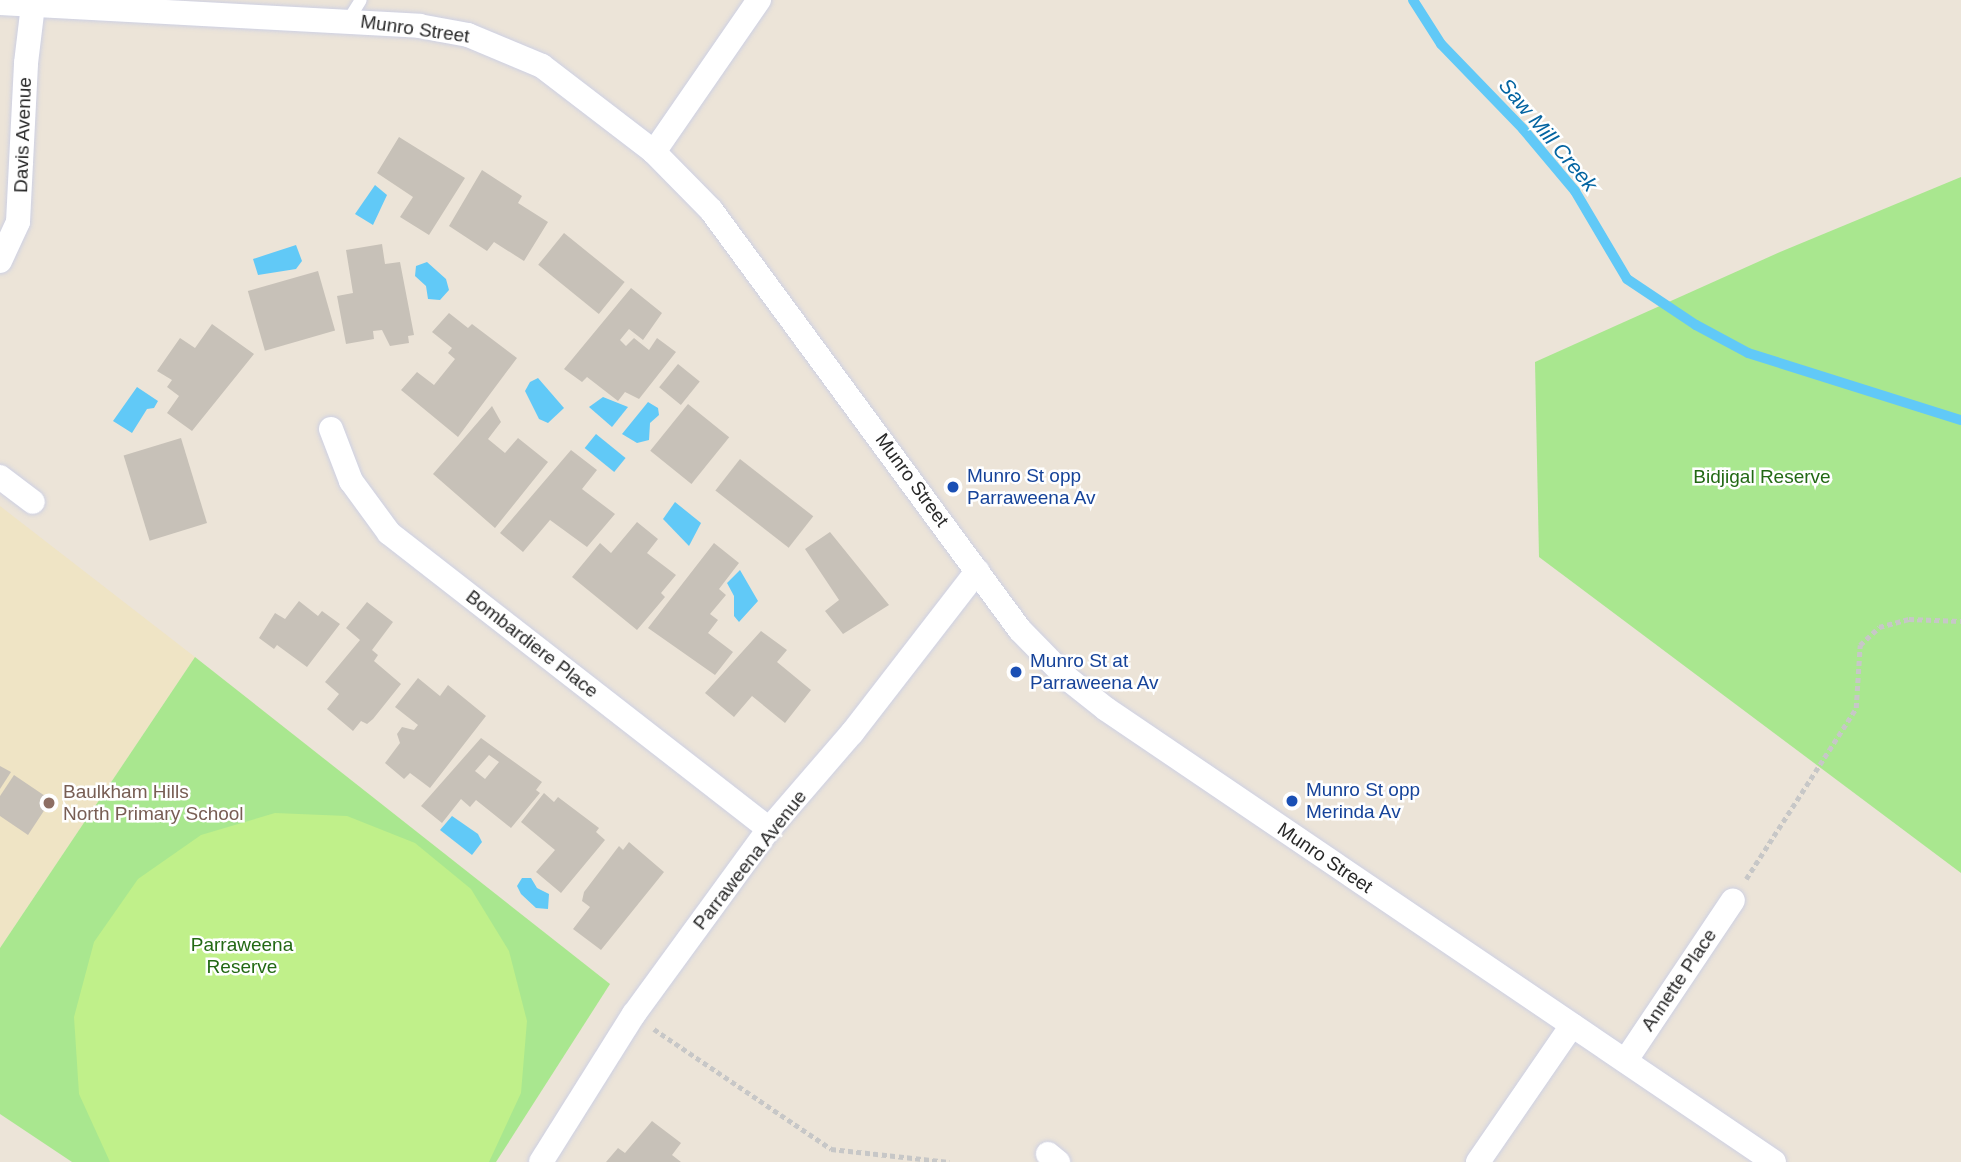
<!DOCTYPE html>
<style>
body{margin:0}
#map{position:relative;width:1961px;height:1162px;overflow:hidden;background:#ece4d8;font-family:Arial,sans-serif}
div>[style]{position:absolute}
.education>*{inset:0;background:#efe4c5}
.green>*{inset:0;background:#a9e78f}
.pitch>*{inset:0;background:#c0f08a}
.water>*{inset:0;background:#61c9f7;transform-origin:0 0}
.stream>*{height:10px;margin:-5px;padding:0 5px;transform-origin:5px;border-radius:5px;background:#61c9f7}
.building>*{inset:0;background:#c7c1b8;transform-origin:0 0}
.path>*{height:4.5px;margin-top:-2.25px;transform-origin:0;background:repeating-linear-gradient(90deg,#c7c7c7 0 5px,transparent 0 8.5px)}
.roads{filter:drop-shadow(0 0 2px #cdd0e3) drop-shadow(0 0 2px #cdd0e3)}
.service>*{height:12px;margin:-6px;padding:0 6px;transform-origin:6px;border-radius:6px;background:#fff}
.minor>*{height:24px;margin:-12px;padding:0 12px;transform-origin:12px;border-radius:12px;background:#fff}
.dots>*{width:19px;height:19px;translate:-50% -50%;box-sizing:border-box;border:4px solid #fff;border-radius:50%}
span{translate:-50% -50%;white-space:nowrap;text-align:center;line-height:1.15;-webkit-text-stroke:5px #fff;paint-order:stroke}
.street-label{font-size:19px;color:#282828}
.transit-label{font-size:19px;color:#164399}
.left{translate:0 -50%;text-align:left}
.park-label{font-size:19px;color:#226914}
.education-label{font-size:19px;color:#785e54}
.water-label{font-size:21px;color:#0364a1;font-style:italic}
</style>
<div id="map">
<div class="education">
<i style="clip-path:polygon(0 506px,195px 657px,0 948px)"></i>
</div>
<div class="green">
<i style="clip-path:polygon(1961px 177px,1961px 873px,1539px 557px,1535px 362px,1780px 252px)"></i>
<i style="clip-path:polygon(195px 657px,610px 984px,496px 1162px,72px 1162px,0 1114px,0 948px)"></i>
</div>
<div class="pitch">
<i style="clip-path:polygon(275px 813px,347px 816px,415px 843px,471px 889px,509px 951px,527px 1021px,521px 1093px,489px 1162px,110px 1162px,79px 1094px,74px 1017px,94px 942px,138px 879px,201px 835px)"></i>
</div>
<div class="water">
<i style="clip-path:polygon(375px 185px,387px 195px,373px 225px,355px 214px)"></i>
<i style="clip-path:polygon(296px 245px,302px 261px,296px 269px,258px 275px,253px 259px)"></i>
<i style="clip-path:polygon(427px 262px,446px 279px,449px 290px,440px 300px,428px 299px,426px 286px,415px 276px,416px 266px)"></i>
<i style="clip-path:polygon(538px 378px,564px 408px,548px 423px,539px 419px,525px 391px,530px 382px)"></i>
<i style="clip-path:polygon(137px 387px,158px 401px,154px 408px,147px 409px,132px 433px,113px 421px)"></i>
<i style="clip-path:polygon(603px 397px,628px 407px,612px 427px,589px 407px)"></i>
<i style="clip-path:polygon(648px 402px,658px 408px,659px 415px,650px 423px,649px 440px,637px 443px,622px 434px)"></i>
<i style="left:596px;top:434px;width:38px;height:18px;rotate:39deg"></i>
<i style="clip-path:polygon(675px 502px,701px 523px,689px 546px,663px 519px)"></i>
<i style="clip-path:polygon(740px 570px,758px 601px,739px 622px,734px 616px,734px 596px,727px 583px)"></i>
<i style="clip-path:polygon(452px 816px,478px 834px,482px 842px,472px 855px,440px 830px)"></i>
<i style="clip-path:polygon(522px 878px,531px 878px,537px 888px,549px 894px,548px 909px,536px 908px,521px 894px,517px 886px)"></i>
</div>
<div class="stream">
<i style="left:1413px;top:0;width:52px;rotate:57.5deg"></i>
<i style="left:1441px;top:44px;width:118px;rotate:46deg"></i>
<i style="left:1523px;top:129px;width:81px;rotate:50deg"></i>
<i style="left:1575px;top:191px;width:102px;rotate:59.4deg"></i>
<i style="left:1627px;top:279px;width:83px;rotate:33.7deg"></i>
<i style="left:1696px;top:325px;width:59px;rotate:28.3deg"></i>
<i style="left:1748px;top:353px;width:223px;rotate:17.5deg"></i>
</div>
<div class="building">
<i style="clip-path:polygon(399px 137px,465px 178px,429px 235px,400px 217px,413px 197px,377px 173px)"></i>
<i style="clip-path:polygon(482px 170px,522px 196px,518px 203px,548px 222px,524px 261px,494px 242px,487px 251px,449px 226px)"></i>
<i style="left:564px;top:233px;width:78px;height:41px;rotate:39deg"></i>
<i style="clip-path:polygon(382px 244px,385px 264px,400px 262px,414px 335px,408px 336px,409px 343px,390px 346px,382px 330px,373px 331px,374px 339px,346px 344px,337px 296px,353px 293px,346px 250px)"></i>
<i style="left:318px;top:271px;width:62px;height:73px;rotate:74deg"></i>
<i style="clip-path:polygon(631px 288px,662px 313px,643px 340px,629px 329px,620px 340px,626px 346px,634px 338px,649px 350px,657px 338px,676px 352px,639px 399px,625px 392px,618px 401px,587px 377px,582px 382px,564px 369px)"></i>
<i style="clip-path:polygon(449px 313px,468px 328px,472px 324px,517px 358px,458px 437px,401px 390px,417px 372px,434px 385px,455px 359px,448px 353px,452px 348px,432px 332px)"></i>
<i style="clip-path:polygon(212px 324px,254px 354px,192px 431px,167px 413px,179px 396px,167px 387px,172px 380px,157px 371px,180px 338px,195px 348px)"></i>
<i style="left:678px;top:364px;width:28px;height:30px;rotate:39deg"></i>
<i style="left:688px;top:404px;width:53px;height:60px;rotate:39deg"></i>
<i style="clip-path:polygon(492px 406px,501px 422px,488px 439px,505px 453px,518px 438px,548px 462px,495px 528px,433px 474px)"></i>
<i style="left:181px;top:438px;width:89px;height:60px;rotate:73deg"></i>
<i style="clip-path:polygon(571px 450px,597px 470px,582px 489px,615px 514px,587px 547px,550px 520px,523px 552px,500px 533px)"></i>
<i style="left:740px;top:459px;width:93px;height:40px;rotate:38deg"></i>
<i style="clip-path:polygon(637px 522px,658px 539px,647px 553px,676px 575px,661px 593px,665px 597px,637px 630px,572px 577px,600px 543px,611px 553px)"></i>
<i style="clip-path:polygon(830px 532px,889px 605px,843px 634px,825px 611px,839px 600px,805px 549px)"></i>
<i style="clip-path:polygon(714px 543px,739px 563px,719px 589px,726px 595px,710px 614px,718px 620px,708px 633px,733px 652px,715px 675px,648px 628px)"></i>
<i style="clip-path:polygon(299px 601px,318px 616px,322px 611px,340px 624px,307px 667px,277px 645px,274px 649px,259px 638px,275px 613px,285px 619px)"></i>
<i style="clip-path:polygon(367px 602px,393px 622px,372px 650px,378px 655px,374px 661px,401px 684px,373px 719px,367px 724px,361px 721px,353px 731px,327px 709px,339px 694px,325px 682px,360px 640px,346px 628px)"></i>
<i style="clip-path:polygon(761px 631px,787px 650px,777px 662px,811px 690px,785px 723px,752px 696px,734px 717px,705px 693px)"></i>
<i style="clip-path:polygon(418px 678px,440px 696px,448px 685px,486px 716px,430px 788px,410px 773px,404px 779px,385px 763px,400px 743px,397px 734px,402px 727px,414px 730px,418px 725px,395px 707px)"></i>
<i style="clip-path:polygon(evenodd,481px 738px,542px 782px,536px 790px,540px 793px,511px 828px,476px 800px,470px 807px,461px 799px,442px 823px,421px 806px,481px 738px,489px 755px,499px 762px,485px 779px,475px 771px,489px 755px)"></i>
<i style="clip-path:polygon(0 766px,11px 772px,0 789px)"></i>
<i style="clip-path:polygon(14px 775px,51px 800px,28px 835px,0 816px,0 796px)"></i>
<i style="clip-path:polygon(544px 793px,554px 802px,558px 797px,599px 828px,596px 832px,605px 840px,561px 893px,536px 872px,555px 850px,521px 822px)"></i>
<i style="clip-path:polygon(629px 842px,664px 872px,601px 950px,573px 929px,590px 907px,582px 901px,584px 892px,619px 846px,623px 850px)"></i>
<i style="clip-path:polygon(652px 1121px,681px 1143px,672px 1155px,681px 1162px,606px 1162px,618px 1148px,625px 1153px)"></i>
</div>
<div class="path">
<i style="left:1746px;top:879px;width:203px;rotate:-57.2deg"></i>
<i style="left:1856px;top:708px;width:63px;rotate:-86.4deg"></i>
<i style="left:1860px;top:645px;width:26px;rotate:-43deg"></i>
<i style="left:1879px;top:627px;width:31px;rotate:-15deg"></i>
<i style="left:1909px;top:619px;width:52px;rotate:2.2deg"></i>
<i style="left:654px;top:1029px;width:214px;rotate:34.1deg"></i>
<i style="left:831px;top:1149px;width:119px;rotate:6.3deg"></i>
</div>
<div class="roads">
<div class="service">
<i style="left:349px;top:19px;width:22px;rotate:-58deg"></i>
</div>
<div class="minor">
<i style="left:0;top:3px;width:420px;rotate:3.1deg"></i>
<i style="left:419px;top:26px;width:50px;rotate:10.4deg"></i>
<i style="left:468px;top:35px;width:80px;rotate:22.7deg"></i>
<i style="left:542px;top:66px;width:141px;rotate:37.5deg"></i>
<i style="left:654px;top:152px;width:81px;rotate:45.5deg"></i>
<i style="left:711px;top:210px;width:521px;rotate:53.66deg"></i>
<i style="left:1020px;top:630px;width:67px;rotate:45.6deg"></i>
<i style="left:1067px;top:678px;width:50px;rotate:38.5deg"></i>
<i style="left:1106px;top:709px;width:807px;rotate:34.14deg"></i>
<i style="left:654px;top:152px;width:185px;rotate:-55.4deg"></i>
<i style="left:0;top:261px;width:43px;rotate:-65.2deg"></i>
<i style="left:18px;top:222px;width:159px;rotate:-87.1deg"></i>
<i style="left:26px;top:63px;width:58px;rotate:-83.1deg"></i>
<i style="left:331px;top:429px;width:56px;rotate:69deg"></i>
<i style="left:351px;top:481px;width:64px;rotate:53.8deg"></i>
<i style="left:389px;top:533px;width:482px;rotate:37.9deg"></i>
<i style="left:0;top:477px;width:41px;rotate:37.1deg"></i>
<i style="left:1626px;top:1060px;width:192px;rotate:-56.2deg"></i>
<i style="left:1048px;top:1154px;width:13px;rotate:39deg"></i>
<i style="left:541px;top:1162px;width:175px;rotate:-57.9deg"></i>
<i style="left:634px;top:1014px;width:229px;rotate:-53.9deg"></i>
<i style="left:769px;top:829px;width:127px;rotate:-49.2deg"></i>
<i style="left:852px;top:733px;width:205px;rotate:-52.3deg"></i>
<i style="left:1478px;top:1162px;width:166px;rotate:-55.5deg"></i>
</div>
</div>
<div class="dots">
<i style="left:953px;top:487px;background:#1a4fb4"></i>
<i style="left:1016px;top:672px;background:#1a4fb4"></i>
<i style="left:1292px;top:801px;background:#1a4fb4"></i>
<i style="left:49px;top:803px;background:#8d6e63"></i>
</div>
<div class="street-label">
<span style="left:415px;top:29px;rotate:8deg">Munro Street</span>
<span style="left:23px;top:135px;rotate:-88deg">Davis Avenue</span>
<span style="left:912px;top:480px;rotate:54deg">Munro Street</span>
<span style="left:532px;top:644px;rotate:38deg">Bombardiere Place</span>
<span style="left:1325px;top:858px;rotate:34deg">Munro Street</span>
<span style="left:750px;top:860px;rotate:-52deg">Parraweena Avenue</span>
<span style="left:1679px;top:980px;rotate:-56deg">Annette Place</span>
</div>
<div class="transit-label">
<span class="left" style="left:967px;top:487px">Munro St opp<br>Parraweena Av</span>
<span class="left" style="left:1030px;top:672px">Munro St at<br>Parraweena Av</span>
<span class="left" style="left:1306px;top:801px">Munro St opp<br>Merinda Av</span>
</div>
<div class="park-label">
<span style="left:1762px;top:477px">Bidjigal Reserve</span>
<span style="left:242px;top:956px">Parraweena<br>Reserve</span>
</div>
<div class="education-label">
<span class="left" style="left:63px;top:803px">Baulkham Hills<br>North Primary School</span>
</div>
<div class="water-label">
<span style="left:1548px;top:135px;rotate:50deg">Saw Mill Creek</span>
</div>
</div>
